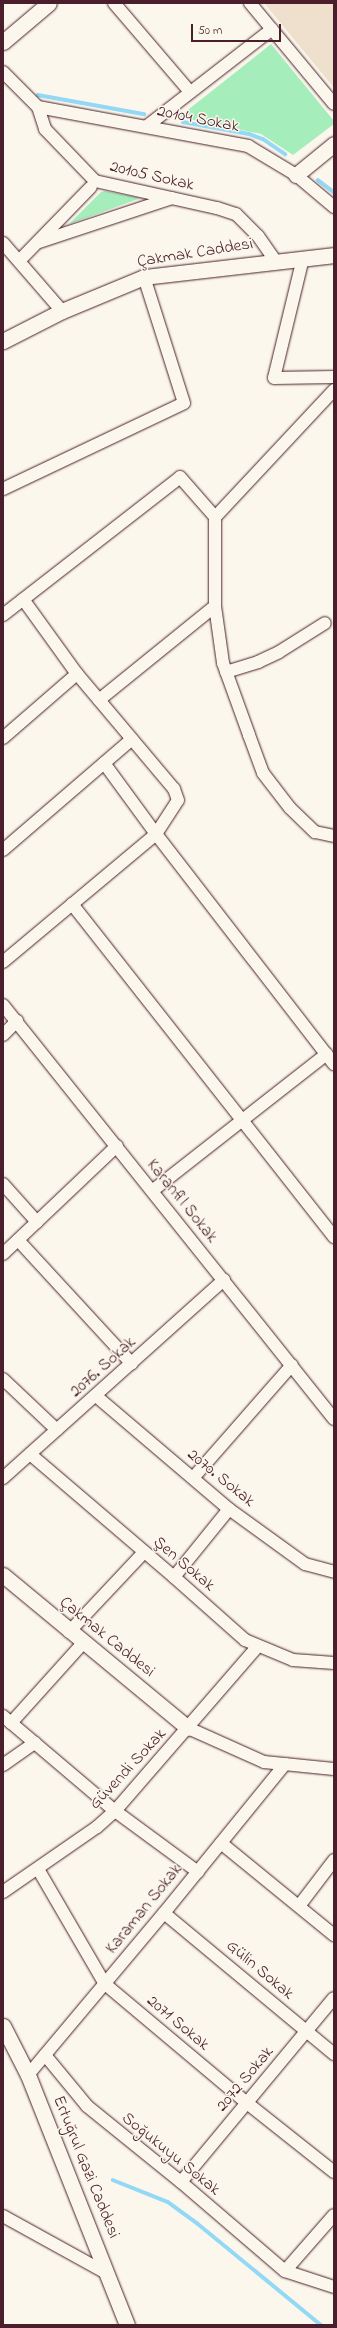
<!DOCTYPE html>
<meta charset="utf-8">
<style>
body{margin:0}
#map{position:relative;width:337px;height:2328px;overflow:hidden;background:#fbf7ec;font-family:"Indie Flower",sans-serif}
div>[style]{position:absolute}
.built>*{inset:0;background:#eee0cc}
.green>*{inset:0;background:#a5edbb}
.stream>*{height:3.5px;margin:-1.75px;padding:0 1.75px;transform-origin:1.75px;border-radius:1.75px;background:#93d8f5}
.roads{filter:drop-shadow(0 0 1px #4a1f2b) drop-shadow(0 0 1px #4a1f2b)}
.minor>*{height:12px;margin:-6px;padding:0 6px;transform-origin:6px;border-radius:6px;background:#fbf7ec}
.major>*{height:15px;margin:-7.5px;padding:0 7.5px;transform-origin:7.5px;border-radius:7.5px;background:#fbf7ec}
span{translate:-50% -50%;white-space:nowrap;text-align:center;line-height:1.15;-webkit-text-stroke:3px #fbf7ec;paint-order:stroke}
.street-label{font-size:17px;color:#4a1f2b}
.frame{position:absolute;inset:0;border:4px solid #4a1f2b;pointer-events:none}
.scale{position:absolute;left:191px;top:24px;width:90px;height:18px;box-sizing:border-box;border:2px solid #4a1f2b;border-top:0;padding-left:5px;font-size:12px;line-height:14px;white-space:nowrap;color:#4a1f2b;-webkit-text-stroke:3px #fbf7ec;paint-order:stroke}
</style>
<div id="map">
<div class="built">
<i style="clip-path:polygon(264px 3px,334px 3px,334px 88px)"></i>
</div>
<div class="green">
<i style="clip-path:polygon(271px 44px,334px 121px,334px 124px,293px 155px,261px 134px,179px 117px)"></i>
<i style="clip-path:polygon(105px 191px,141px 198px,69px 224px,101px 192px)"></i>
</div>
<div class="stream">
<i style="left:38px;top:95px;width:108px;rotate:10.2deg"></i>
<i style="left:183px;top:122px;width:67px;rotate:10.3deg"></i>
<i style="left:249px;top:134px;width:15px;rotate:20deg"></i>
<i style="left:263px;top:139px;width:27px;rotate:34deg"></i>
<i style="left:318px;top:180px;width:20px;rotate:37deg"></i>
<i style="left:113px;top:2180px;width:59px;rotate:21.8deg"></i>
<i style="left:168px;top:2202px;width:36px;rotate:36deg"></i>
<i style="left:197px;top:2223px;width:161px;rotate:39.4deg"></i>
</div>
<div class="roads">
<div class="minor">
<i style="left:114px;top:3px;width:117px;rotate:49.5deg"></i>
<i style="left:250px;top:3px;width:131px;rotate:50.3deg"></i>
<i style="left:3px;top:72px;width:49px;rotate:45deg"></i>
<i style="left:38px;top:107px;width:23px;rotate:72deg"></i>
<i style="left:45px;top:129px;width:72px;rotate:46.1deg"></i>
<i style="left:95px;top:181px;width:125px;rotate:12.5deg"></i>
<i style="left:217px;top:208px;width:20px;rotate:18deg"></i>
<i style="left:236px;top:214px;width:31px;rotate:45deg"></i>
<i style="left:258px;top:236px;width:29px;rotate:55deg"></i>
<i style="left:38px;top:107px;width:214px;rotate:10.5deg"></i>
<i style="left:248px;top:146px;width:56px;rotate:31.1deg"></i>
<i style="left:296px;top:175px;width:50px;rotate:40.1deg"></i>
<i style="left:147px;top:126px;width:158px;rotate:-37.8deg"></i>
<i style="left:39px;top:242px;width:140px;rotate:-18.3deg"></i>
<i style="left:3px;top:243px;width:90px;rotate:49.1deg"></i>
<i style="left:303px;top:258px;width:123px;rotate:103.6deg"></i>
<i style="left:274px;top:378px;width:60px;rotate:-1deg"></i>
<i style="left:19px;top:261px;width:103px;rotate:-45.8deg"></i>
<i style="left:334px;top:390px;width:174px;rotate:133.1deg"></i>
<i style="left:215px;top:517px;width:89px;rotate:90deg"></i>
<i style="left:215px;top:606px;width:58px;rotate:82deg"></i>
<i style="left:223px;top:663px;width:77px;rotate:70.1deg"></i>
<i style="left:249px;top:735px;width:40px;rotate:69.8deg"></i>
<i style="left:263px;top:773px;width:44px;rotate:52.4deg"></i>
<i style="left:290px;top:808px;width:35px;rotate:44deg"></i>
<i style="left:315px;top:832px;width:19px;rotate:12deg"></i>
<i style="left:3px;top:489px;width:200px;rotate:-25.4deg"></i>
<i style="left:184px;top:403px;width:132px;rotate:-107.6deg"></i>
<i style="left:3px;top:615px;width:224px;rotate:-37.9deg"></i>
<i style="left:180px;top:477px;width:53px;rotate:48.8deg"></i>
<i style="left:226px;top:672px;width:34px;rotate:-17deg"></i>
<i style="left:258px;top:662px;width:23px;rotate:-25deg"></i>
<i style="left:279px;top:652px;width:54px;rotate:-32.2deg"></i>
<i style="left:99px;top:700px;width:149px;rotate:-39deg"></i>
<i style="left:3px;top:738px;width:98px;rotate:-40.9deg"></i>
<i style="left:104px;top:763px;width:88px;rotate:53.8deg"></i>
<i style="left:156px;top:834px;width:291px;rotate:52.3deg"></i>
<i style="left:3px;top:850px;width:170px;rotate:-40.7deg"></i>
<i style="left:72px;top:904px;width:424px;rotate:51.8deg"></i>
<i style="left:3px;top:962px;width:199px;rotate:-39.9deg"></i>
<i style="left:156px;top:834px;width:40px;rotate:-57.1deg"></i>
<i style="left:178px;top:800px;width:12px;rotate:-110deg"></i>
<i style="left:174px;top:789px;width:150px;rotate:-130.1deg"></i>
<i style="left:77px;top:674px;width:92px;rotate:-125.8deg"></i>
<i style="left:3px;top:1005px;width:530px;rotate:51.36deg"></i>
<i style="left:3px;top:1035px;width:20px;rotate:-45deg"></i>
<i style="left:3px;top:1184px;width:51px;rotate:48.2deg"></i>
<i style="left:152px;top:1191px;width:222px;rotate:-38.1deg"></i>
<i style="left:18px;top:1240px;width:168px;rotate:47.4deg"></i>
<i style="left:3px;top:1254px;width:157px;rotate:-43.5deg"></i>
<i style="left:3px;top:1379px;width:74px;rotate:43.4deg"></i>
<i style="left:96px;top:1396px;width:175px;rotate:40.4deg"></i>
<i style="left:229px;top:1509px;width:94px;rotate:35.9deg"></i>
<i style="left:305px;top:1564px;width:30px;rotate:15deg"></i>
<i style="left:30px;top:1454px;width:189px;rotate:40.5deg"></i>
<i style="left:174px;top:1577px;width:95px;rotate:41.6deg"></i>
<i style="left:245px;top:1640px;width:52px;rotate:22.6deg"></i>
<i style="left:293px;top:1660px;width:41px;rotate:4.2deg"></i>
<i style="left:3px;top:1478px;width:297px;rotate:-41.9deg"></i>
<i style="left:193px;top:1478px;width:150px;rotate:-48.8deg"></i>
<i style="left:174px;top:1577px;width:87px;rotate:-51deg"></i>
<i style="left:69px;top:1632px;width:110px;rotate:-46.8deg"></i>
<i style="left:3px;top:1716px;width:147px;rotate:40.3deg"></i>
<i style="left:115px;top:1811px;width:103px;rotate:36.3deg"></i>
<i style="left:11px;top:1723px;width:108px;rotate:-48deg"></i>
<i style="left:188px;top:1728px;width:83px;rotate:24.1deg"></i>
<i style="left:264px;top:1762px;width:70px;rotate:5.7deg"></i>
<i style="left:3px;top:1765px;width:39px;rotate:-35deg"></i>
<i style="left:221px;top:1843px;width:146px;rotate:39.2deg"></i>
<i style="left:38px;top:1869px;width:133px;rotate:59.8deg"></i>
<i style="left:105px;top:1984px;width:185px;rotate:40deg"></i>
<i style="left:247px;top:2103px;width:111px;rotate:38.4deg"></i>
<i style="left:3px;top:1892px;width:114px;rotate:-34.7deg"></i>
<i style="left:97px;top:1827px;width:24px;rotate:-42deg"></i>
<i style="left:115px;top:1811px;width:218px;rotate:-49.1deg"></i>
<i style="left:299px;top:1906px;width:58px;rotate:-52.7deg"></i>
<i style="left:164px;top:1913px;width:221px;rotate:39.7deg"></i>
<i style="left:45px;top:2055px;width:66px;rotate:50.5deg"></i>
<i style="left:87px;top:2106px;width:121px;rotate:39deg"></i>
<i style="left:181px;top:2182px;width:137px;rotate:40.6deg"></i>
<i style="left:285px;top:2271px;width:52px;rotate:18.1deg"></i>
<i style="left:28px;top:2075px;width:212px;rotate:-50deg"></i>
<i style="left:164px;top:1913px;width:192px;rotate:-50.9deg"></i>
<i style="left:181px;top:2182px;width:239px;rotate:-50.3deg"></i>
<i style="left:3px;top:2216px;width:120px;rotate:28.9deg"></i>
<i style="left:285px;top:2271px;width:74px;rotate:-48.8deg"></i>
</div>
<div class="major">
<i style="left:3px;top:42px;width:60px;rotate:-40.3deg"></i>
<i style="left:296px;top:175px;width:49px;rotate:-39.2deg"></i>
<i style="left:3px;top:341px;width:66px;rotate:-27deg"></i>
<i style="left:62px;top:311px;width:89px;rotate:-22.5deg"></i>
<i style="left:144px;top:277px;width:191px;rotate:-6.6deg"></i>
<i style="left:3px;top:1575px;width:240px;rotate:39.6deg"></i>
<i style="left:3px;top:2026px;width:55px;rotate:63deg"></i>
<i style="left:28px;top:2075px;width:269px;rotate:68.4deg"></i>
</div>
</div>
<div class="street-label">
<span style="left:198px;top:119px;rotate:11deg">20104 Sokak</span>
<span style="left:152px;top:176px;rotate:13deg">20105 Sokak</span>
<span style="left:195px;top:253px;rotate:-9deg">Çakmak Caddesi</span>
<span style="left:182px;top:1201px;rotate:51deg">Karanfil Sokak</span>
<span style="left:103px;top:1367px;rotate:-42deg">2076. Sokak</span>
<span style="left:221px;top:1478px;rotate:39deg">2070. Sokak</span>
<span style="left:184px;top:1564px;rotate:40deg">Şen Sokak</span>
<span style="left:107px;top:1637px;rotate:39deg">Çakmak Caddesi</span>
<span style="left:128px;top:1769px;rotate:-47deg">Güvendi Sokak</span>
<span style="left:144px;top:1909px;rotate:-51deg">Karaman Sokak</span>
<span style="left:260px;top:1970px;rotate:40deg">Gülin Sokak</span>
<span style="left:178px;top:2023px;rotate:40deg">2071 Sokak</span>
<span style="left:245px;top:2079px;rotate:-50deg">2072 Sokak</span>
<span style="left:171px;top:2154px;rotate:39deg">Soğukuyu Sokak</span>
<span style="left:86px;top:2167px;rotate:68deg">Ertuğrul Gazi Caddesi</span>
</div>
<div class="frame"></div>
<div class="scale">50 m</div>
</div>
